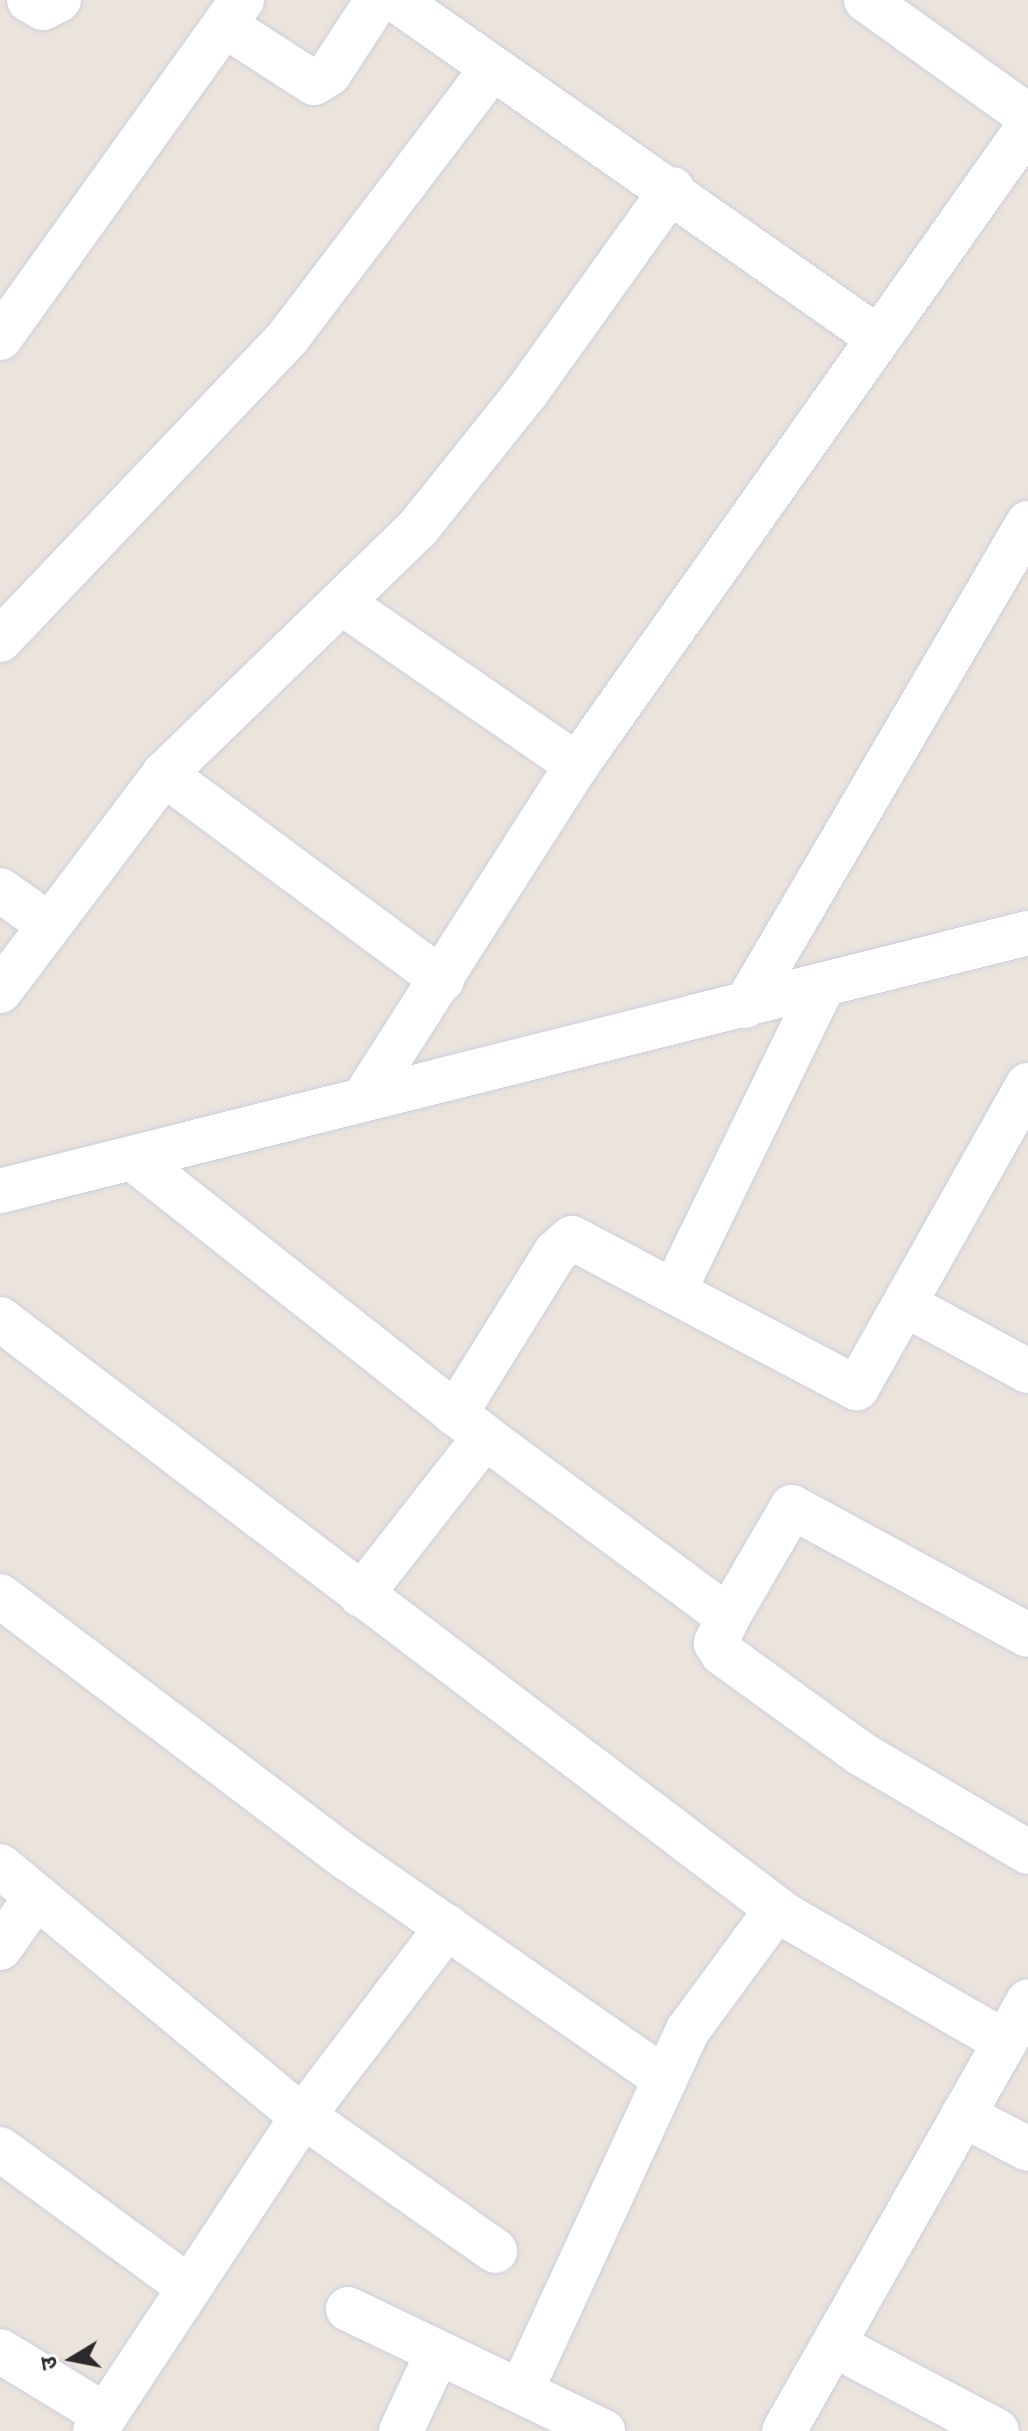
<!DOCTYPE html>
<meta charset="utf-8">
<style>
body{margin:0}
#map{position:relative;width:1028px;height:2431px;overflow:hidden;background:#ebe4dd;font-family:"PT Sans","Noto Sans Devanagari",sans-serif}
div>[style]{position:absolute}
.roads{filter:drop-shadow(0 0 2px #cccfda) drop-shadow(0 0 2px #cccfda)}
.minor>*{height:44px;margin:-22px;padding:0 22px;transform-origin:22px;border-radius:22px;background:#fff}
span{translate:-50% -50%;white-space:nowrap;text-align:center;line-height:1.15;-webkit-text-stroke:6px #fff;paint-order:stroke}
.north{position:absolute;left:32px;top:2319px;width:80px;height:80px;-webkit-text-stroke:6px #fff;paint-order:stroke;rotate:260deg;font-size:22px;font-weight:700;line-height:32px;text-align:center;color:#2a2a2a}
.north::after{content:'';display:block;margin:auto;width:28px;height:36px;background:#2a2a2a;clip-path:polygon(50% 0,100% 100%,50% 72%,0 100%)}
</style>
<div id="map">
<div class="roads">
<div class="minor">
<i style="left:29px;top:0;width:16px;rotate:30deg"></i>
<i style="left:43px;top:8px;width:18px;rotate:-27deg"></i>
<i style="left:396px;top:0;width:587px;rotate:35.02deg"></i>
<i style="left:866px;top:0;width:199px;rotate:35.6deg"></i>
<i style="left:224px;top:25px;width:107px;rotate:32.8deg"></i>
<i style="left:314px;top:83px;width:17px;rotate:-31deg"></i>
<i style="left:329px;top:74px;width:88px;rotate:-57deg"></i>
<i style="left:0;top:338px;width:416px;rotate:-54.4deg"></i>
<i style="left:345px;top:605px;width:282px;rotate:34.6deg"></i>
<i style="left:0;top:640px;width:419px;rotate:-46.4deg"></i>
<i style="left:289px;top:336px;width:334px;rotate:-52.8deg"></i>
<i style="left:164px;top:774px;width:346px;rotate:36.5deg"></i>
<i style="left:0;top:890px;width:59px;rotate:35.3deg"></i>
<i style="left:0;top:991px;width:272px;rotate:-52.9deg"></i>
<i style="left:164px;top:774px;width:352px;rotate:-44.1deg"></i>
<i style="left:417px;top:529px;width:174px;rotate:-51.3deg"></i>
<i style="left:526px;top:393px;width:251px;rotate:-54.4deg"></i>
<i style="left:745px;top:1006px;width:560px;rotate:-59.63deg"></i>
<i style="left:364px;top:1098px;width:395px;rotate:-57.4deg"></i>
<i style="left:577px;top:765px;width:781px;rotate:-54.74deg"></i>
<i style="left:136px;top:1161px;width:445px;rotate:38.3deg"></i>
<i style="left:485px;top:1437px;width:302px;rotate:36.5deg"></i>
<i style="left:728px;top:1617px;width:29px;rotate:115deg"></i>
<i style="left:716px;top:1643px;width:12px;rotate:59deg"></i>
<i style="left:722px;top:1653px;width:170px;rotate:35.9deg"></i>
<i style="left:860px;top:1753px;width:195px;rotate:30.5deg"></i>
<i style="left:0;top:1191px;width:1060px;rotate:-14.09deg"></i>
<i style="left:674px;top:1291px;width:340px;rotate:-64deg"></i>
<i style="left:906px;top:1305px;width:139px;rotate:28.4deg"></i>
<i style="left:0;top:1319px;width:986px;rotate:37.21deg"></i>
<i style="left:785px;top:1915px;width:254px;rotate:30deg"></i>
<i style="left:455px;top:1414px;width:191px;rotate:-58.1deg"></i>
<i style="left:556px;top:1252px;width:21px;rotate:-41deg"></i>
<i style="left:572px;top:1238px;width:322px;rotate:27.8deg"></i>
<i style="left:857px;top:1388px;width:348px;rotate:-60.6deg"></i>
<i style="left:361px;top:1595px;width:201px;rotate:-51.9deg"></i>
<i style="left:0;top:1596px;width:435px;rotate:37.1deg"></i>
<i style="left:347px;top:1858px;width:387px;rotate:34.8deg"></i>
<i style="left:728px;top:1617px;width:127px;rotate:-59.8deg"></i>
<i style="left:792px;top:1507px;width:268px;rotate:28.5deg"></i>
<i style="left:0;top:1866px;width:376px;rotate:39.7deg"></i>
<i style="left:289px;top:2106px;width:252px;rotate:35.1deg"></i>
<i style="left:0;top:1948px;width:62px;rotate:-54.8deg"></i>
<i style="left:963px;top:2115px;width:73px;rotate:27.6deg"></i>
<i style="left:0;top:2149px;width:230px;rotate:36.2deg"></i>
<i style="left:348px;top:2309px;width:283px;rotate:25.6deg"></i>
<i style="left:834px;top:2345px;width:184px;rotate:27.8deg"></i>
<i style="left:0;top:2351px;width:123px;rotate:31.4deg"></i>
<i style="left:521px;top:2391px;width:398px;rotate:-65.2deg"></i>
<i style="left:688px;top:2030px;width:150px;rotate:-53.7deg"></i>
<i style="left:95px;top:2431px;width:377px;rotate:-56.6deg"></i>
<i style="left:303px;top:2116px;width:238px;rotate:-52.7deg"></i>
<i style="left:401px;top:2431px;width:87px;rotate:-64.9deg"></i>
<i style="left:784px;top:2431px;width:494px;rotate:-60.4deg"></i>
</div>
</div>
<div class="north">उ</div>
</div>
